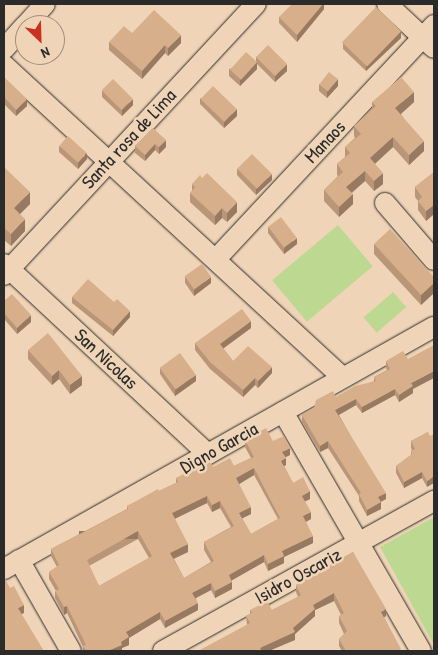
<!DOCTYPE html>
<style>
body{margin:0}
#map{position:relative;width:438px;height:655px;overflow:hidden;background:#f0d4b7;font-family:"Patrick Hand",sans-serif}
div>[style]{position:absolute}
.green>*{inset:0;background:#bdd991;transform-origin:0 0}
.roads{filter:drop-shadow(0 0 1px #2b2b2b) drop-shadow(0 0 1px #2b2b2b)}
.minor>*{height:20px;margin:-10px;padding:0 10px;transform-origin:10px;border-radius:10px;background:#f0d4b7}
.wall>*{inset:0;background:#ba9678}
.shaded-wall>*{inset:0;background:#977a61;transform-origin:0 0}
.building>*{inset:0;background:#d8af8b;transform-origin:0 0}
span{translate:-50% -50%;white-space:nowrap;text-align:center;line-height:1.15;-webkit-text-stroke:5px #f0d4b7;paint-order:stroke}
.street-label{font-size:19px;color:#2b2b2b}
.frame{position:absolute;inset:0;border:5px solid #2b2b2b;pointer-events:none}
.north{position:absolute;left:15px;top:15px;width:50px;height:50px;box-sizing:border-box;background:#f0d4b7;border:1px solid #a1907f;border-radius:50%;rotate:156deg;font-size:14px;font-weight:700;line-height:20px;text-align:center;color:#2b2b2b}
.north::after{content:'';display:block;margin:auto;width:18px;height:22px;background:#c8321e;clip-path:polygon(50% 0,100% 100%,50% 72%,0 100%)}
</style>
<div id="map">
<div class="green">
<i style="left:338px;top:225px;width:54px;height:86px;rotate:50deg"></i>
<i style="left:393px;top:292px;width:20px;height:39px;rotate:49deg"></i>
<i style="clip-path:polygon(434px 517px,434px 645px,380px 547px)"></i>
</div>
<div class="roads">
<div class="minor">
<i style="left:387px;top:4px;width:64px;rotate:43.1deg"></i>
<i style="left:26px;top:25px;width:28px;rotate:-48deg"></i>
<i style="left:4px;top:49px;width:31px;rotate:-48deg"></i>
<i style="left:4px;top:65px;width:461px;rotate:42.7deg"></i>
<i style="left:385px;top:203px;width:75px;rotate:49.3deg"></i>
<i style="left:216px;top:259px;width:320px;rotate:-47deg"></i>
<i style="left:4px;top:264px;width:279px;rotate:43deg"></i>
<i style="left:4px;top:275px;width:370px;rotate:-47.1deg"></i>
<i style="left:283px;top:412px;width:276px;rotate:60deg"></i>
<i style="left:19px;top:560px;width:105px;rotate:60.3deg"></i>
<i style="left:4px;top:569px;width:493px;rotate:-29.4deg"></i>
<i style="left:163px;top:651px;width:310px;rotate:-29deg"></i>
</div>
</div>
<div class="wall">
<i style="clip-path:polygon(324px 4px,324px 9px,297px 42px,279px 23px,279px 17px)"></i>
<i style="clip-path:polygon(132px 33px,181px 43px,168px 56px,165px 53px,142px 79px,109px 50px,109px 42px)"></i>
<i style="clip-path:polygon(401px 38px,366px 71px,343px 49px,343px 43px)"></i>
<i style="clip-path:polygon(256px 57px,287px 71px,275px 82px,257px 64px,257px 69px,240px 86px,229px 76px,229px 69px,256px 62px)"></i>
<i style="clip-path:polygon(4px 77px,27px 106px,16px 116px,4px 104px)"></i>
<i style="clip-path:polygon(319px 84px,338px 86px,327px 98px,319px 91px)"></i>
<i style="clip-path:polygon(102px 90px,133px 105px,122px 116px,102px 97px)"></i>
<i style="clip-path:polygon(200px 98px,237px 116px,224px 128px,200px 104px)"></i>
<i style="clip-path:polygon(372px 102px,414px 102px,401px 114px,424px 151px,409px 165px,393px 147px,375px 164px,383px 184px,374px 191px,365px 181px,352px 193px,353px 204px,339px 217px,324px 201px,324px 190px,338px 176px,337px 175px,337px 164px,345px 157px,345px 147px,355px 138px,354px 136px,354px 126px,372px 109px)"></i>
<i style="clip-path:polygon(153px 128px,166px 147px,159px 154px,155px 150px,145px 161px,135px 153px,135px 146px)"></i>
<i style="clip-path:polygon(59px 146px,87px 159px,78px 169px,59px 152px)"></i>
<i style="clip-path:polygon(4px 167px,30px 204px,20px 214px,25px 231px,11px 246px,4px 240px)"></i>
<i style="clip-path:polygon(237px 169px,272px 180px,256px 195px,237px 175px)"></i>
<i style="clip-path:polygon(434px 172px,434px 214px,426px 221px,418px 210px,418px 201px,415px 197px,415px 187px)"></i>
<i style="clip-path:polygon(192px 184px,237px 212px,227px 222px,222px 218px,215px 225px,190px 202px,190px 193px,192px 191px)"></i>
<i style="clip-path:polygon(268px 227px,297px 244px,284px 254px,268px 233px)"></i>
<i style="clip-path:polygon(374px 244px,434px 277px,434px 293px,421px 305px,374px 254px)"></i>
<i style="clip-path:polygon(185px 277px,211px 283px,194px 296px,185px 283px)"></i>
<i style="clip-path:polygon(72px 297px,130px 317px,113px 336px,72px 303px)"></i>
<i style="clip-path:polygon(4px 301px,31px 322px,17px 334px,4px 319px)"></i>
<i style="clip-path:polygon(251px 328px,223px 348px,233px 361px,272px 373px,258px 388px,255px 385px,243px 397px,210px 369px,195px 350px,195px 343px)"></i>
<i style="clip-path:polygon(28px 350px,82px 385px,70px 394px,59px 379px,52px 385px,28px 359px)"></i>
<i style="clip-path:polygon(386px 361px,413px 389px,413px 393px,399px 402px,395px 395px,362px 413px,356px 405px,339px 415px,386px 499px,381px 502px,381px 509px,367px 516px,359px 501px,359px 496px,328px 448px,320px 452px,302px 422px,302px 415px,374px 381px,374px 377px,387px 370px,386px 368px)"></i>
<i style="clip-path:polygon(160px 368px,196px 381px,175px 396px,160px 374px)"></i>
<i style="clip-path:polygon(428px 432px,427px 487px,422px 478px,404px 488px,396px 473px,396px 466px,411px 455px,411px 451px,412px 450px,411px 448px,411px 441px)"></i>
<i style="clip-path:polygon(evenodd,245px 440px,273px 441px,290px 455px,285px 457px,286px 465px,284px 466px,293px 483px,310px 499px,305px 501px,311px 519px,306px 522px,313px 543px,284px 557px,284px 563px,268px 571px,264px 562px,232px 580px,232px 589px,215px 598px,211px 590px,196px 598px,198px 610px,165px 628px,160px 619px,129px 638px,129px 645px,122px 648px,122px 651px,83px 651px,83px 647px,67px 613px,64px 615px,55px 598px,55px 591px,56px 591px,49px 579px,49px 572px,57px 567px,51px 556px,51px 549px,127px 509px,127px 506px,176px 483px,176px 478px,213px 467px,234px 466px,251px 458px,245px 447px,245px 440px,254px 475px,278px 519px,251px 534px,242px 518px,251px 514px,239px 484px,254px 475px,245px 440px,207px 503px,212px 512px,220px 508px,231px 527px,204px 542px,204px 550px,211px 562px,184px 578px,174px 559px,188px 552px,175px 519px,207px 503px,245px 440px,138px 539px,149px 558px,99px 586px,89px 566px,138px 539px)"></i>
<i style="clip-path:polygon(353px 552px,386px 616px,384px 617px,401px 651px,342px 651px,339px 646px,339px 639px,344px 634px,339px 623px,339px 616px,341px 615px,334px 601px,315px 610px,315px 616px,295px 634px,295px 640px,247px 625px,246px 616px,250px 614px,250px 610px,272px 610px,298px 597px,296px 592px,296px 585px)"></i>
</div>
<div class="shaded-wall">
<i style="clip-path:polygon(323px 4px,324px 4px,324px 9px,297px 42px,297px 35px)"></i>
<i style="clip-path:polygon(401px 31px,401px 38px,366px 71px,366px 64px)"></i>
<i style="clip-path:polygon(181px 35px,181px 43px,168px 56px,168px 48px)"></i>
<i style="clip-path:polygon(165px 45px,165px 53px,142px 79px,142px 71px)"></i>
<i style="clip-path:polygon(257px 62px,257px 69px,240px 86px,240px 80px)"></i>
<i style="clip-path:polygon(287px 64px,287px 71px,275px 82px,275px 76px)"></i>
<i style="clip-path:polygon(338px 79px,338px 86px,327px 98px,327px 92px)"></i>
<i style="clip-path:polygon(414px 92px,414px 102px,395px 119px,395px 108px)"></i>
<i style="clip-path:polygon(27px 99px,27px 106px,16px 116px,16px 110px)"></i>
<i style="clip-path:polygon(133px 99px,133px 105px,122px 116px,122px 110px)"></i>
<i style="clip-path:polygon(237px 109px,237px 116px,224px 128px,224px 122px)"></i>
<i style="clip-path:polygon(393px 137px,393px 147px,370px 168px,370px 158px)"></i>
<i style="clip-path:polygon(166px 140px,166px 147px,159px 154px,159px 147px)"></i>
<i style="clip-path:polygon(424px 141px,424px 151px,409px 165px,409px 155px)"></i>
<i style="clip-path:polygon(155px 144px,155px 150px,145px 161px,145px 155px)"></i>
<i style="clip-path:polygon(87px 153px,87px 159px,78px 169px,78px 163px)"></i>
<i style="clip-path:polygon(365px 171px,365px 181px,346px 197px,346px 187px)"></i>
<i style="clip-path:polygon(383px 173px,383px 184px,374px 191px,374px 181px)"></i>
<i style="clip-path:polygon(272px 174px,272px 180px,256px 195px,256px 189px)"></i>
<i style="clip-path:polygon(30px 192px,30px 204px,14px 220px,14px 208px)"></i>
<i style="clip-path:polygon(353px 194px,353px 204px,339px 217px,339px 207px)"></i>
<i style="clip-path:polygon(237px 202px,237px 212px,227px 222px,227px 213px)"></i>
<i style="clip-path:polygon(434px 205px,434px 214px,426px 221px,426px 211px)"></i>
<i style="clip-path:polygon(222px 208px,222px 218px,215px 225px,215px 216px)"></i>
<i style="clip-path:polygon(25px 219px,25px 231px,11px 246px,11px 234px)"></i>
<i style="clip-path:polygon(297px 238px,297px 244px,284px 254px,284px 248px)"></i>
<i style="clip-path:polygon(211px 277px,211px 283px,194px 296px,194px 290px)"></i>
<i style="clip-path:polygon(434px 283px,434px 293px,421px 305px,421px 295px)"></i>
<i style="clip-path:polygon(130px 311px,130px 317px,113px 336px,113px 330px)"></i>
<i style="clip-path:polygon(31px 315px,31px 322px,17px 334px,17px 328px)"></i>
<i style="clip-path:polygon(251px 321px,251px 328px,220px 351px,220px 344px)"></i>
<i style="clip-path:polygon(272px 367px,272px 373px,258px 388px,258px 381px)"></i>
<i style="clip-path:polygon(59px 370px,59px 379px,52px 385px,52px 376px)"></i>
<i style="clip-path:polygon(434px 371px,434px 378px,413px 389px,413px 393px,399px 402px,399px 395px,411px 383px)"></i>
<i style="clip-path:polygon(196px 375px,196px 381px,175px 396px,175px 389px)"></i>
<i style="clip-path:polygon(82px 376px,82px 385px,70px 394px,70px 385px)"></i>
<i style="clip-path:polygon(255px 378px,255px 385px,243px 397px,243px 390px)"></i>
<i style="clip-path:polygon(395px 389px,395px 395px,362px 413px,362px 407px)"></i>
<i style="clip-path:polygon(356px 399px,356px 405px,335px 417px,335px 410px)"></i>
<i style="clip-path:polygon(328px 441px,328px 448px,320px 452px,320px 446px)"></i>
<i style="clip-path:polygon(290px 448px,290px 455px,282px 459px,282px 452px)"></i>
<i style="clip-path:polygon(286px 458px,286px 465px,281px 468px,281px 461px)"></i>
<i style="clip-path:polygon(254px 468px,254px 475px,236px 486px,236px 478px)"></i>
<i style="clip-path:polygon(422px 472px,422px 478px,404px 488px,404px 482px)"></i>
<i style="clip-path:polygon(434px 476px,434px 483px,427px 487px,427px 481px)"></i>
<i style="clip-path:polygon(310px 491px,310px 499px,302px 503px,302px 496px)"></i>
<i style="clip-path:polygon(386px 493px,386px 499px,378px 503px,378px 497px)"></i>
<i style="clip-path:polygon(207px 496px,207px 503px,172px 520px,172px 513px)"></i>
<i style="clip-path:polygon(220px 501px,220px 508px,212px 512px,212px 505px)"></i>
<i style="clip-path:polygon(381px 502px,381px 509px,367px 516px,367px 510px)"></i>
<i style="clip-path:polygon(251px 507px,251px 514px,239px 520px,239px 513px)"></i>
<i style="clip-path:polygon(311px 512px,311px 519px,303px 523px,303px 516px)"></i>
<i style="left:138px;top:531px;width:8px;height:59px;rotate:90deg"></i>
<i style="clip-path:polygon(313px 536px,313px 543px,284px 557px,284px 563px,268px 571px,268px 564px,282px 551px)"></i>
<i style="clip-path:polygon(188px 544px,188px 552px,170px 560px,170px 553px)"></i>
<i style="clip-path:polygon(264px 555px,264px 562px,229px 582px,229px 575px)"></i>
<i style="clip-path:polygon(232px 582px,232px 589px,215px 598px,215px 591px)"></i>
<i style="clip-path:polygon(211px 583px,211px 590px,192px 600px,192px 593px)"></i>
<i style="clip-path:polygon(334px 593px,334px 601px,315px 610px,315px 616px,295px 634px,295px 640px,269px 651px,260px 651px,260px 648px,313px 605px)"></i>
<i style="clip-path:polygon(198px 603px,198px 610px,165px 628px,165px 621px)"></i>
<i style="clip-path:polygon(24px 605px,24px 613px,18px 616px,18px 608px)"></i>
<i style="clip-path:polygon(67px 606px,67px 613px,64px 615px,64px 607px)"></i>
<i style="clip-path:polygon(386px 609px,386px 616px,381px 619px,381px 612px)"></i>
<i style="clip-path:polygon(160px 612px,160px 619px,129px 638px,129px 645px,122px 648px,122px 651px,108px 651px,121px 642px,126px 632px)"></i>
</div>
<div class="building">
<i style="clip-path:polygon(292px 4px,323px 4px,297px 35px,279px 17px)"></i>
<i style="left:376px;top:7px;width:35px;height:49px;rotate:44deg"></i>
<i style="clip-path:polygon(154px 10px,181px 35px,168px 48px,165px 45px,142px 71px,109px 42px,124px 26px,132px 33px)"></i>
<i style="left:268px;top:45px;width:27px;height:17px;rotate:45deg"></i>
<i style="left:246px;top:52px;width:15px;height:24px;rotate:42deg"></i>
<i style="left:329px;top:72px;width:11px;height:16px;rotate:38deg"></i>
<i style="clip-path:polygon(4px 77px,27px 99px,16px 110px,4px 97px)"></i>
<i style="clip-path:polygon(401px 77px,414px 92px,395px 108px,424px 141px,409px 155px,393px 137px,370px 158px,383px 173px,374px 181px,365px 171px,346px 187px,353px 194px,339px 207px,324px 190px,343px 172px,337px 164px,350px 153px,345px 147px,361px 134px,354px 126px,376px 106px,372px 102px)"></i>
<i style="left:113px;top:79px;width:28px;height:16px;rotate:45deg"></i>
<i style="left:213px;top:86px;width:33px;height:18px;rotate:44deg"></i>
<i style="clip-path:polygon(153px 128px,166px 140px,159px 147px,155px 144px,145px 155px,135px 146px)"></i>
<i style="left:68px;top:136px;width:25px;height:13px;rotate:42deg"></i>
<i style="left:252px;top:154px;width:28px;height:21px;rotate:45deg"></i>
<i style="clip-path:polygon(4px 167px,30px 192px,14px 208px,25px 219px,11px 234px,4px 228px)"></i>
<i style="clip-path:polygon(434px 172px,434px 205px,426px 211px,418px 201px,422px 197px,415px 187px)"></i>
<i style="clip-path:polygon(207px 173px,237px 202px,227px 213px,222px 208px,215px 216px,190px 193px,195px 187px,192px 184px,200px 175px,202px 178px)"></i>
<i style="left:281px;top:217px;width:26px;height:16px;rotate:53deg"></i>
<i style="clip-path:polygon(390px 229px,434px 277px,434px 283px,421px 295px,374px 244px)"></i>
<i style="left:202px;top:264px;width:16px;height:21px;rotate:55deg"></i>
<i style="clip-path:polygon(88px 279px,114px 302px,117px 299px,130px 311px,113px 330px,72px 297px)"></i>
<i style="clip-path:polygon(12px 294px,31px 315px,17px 328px,4px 313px,4px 301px)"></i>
<i style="clip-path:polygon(242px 309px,251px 321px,220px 344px,233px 361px,248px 346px,272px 367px,258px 381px,255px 378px,243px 390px,210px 362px,195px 343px)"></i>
<i style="clip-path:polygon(48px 333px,82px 376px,70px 385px,59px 370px,52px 376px,28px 350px)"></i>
<i style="clip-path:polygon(434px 345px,434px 371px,411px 383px,413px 386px,399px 395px,395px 389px,362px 407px,356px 399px,335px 410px,386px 493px,378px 497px,381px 502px,367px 510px,359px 494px,361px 493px,328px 441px,320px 446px,302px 415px,314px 408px,316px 400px,333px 391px,336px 397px,355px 386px,376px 381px,374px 377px,390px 369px,386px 361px,403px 351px,408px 359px)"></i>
<i style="left:180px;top:353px;width:27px;height:25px;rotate:54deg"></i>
<i style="clip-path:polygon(evenodd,266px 428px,273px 441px,284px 436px,290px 448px,282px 452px,286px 458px,281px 461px,293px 483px,303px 477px,310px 491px,302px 496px,311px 512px,303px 516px,313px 536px,282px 551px,284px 556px,268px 564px,264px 555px,229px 575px,232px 582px,215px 591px,211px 583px,192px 593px,198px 603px,165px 621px,160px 612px,126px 632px,129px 637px,121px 642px,122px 645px,108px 651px,86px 651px,83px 646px,86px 645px,67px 606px,64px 607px,55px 591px,59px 589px,49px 572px,59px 565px,51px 549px,128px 509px,127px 506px,158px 489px,159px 491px,178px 482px,176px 478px,209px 460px,213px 467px,230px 458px,234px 466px,254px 457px,245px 440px,266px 428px,254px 468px,280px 518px,251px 534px,239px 513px,251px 507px,236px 478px,254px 468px,266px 428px,207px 496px,212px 505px,220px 501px,234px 526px,204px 542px,214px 561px,184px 578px,170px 553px,188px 544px,172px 513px,207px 496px,266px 428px,138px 531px,152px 556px,99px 586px,87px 560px,138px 531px)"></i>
<i style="clip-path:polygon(428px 432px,430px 436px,434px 434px,434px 476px,427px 481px,422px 472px,404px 482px,396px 466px,412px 454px,411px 451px,415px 449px,411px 441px)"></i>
<i style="clip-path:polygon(353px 552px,386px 609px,381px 612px,401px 649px,397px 651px,346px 651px,339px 639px,347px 631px,339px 616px,344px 613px,334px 593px,313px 605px,315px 609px,293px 628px,295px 632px,260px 648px,262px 651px,198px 651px,250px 623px,246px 616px,252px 613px,250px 610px,267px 601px,272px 610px,301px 595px,296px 585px,301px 581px)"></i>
<i style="clip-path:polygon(4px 577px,10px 588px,14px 586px,24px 605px,18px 608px,44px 651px,4px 651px)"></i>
</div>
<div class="street-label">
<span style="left:129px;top:139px;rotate:-47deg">Santa rosa de Lima</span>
<span style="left:325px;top:142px;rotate:-47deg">Manaos</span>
<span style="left:106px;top:359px;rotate:43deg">San Nicolas</span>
<span style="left:219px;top:448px;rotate:-29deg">Digno Garcia</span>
<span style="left:298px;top:576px;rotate:-29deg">Isidro Oscariz</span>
</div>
<div class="frame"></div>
<div class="north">N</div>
</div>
